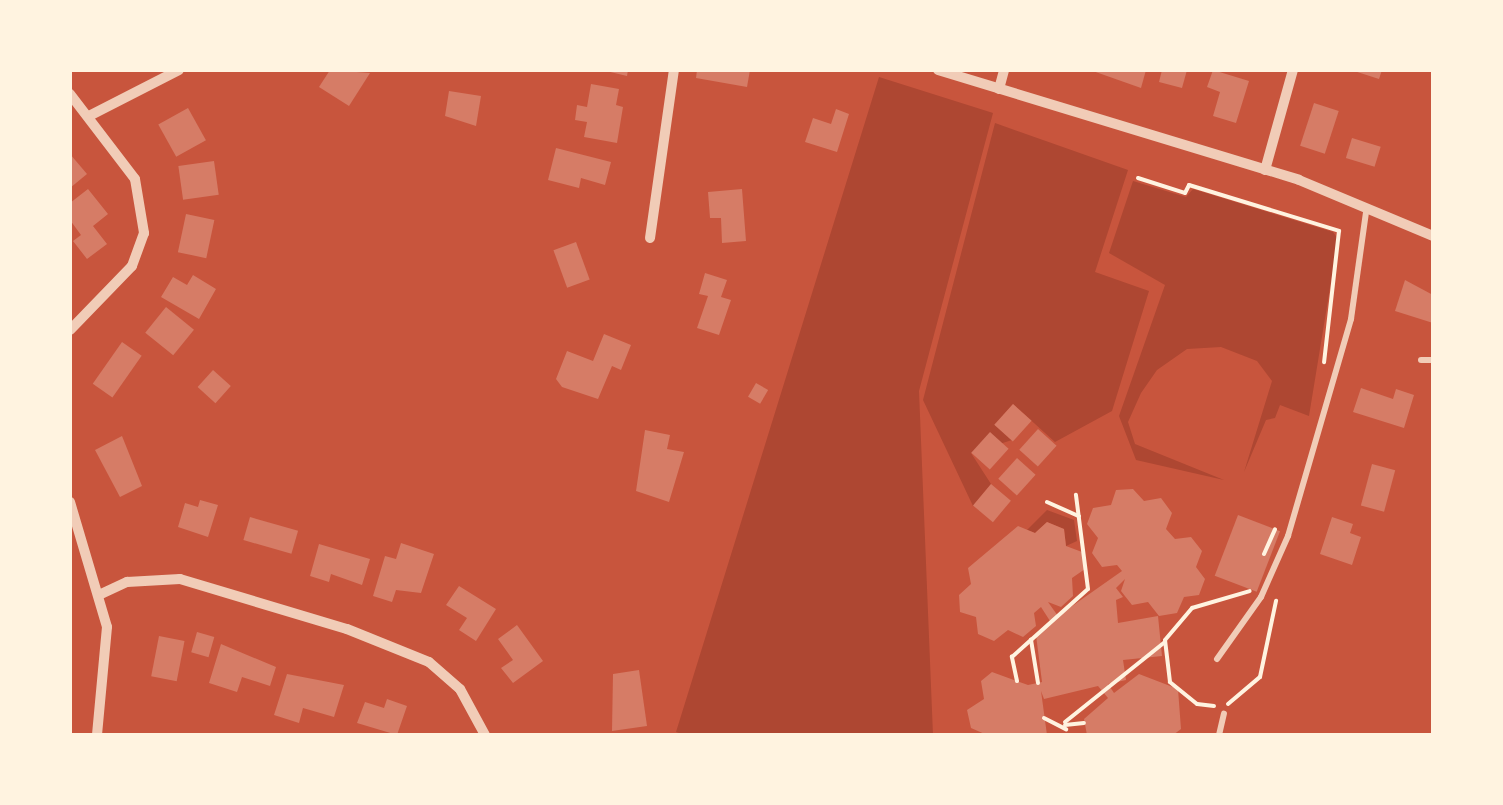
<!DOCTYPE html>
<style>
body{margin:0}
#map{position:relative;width:1503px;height:805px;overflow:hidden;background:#c8553d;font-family:"PT Sans",sans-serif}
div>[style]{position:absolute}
.green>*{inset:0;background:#ae4732}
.building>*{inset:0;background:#d67c66;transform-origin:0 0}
.path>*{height:4px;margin:-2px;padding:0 2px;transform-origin:2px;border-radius:2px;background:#fff3e0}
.service>*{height:6px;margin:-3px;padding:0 3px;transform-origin:3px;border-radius:3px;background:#f1ccb7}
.minor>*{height:10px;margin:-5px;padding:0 5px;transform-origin:5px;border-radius:5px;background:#f1ccb7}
span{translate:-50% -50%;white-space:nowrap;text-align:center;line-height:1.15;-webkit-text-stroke:8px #fff3e0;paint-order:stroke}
.frame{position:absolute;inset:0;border:72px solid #fff3e0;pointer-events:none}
</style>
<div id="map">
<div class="green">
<i style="clip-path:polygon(879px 77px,993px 113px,919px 391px,933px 735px,685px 735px,676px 732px)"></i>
<i style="clip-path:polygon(995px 123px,1128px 170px,1095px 272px,1149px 291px,1112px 411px,1055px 442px,1013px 404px,995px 425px,1012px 440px,971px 453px,991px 484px,973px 506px,923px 400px)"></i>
<i style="clip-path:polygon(1133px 181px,1186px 197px,1193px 189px,1333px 232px,1338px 239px,1309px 416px,1280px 405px,1275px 418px,1266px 420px,1244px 472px,1272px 381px,1257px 361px,1221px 347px,1187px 349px,1157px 370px,1141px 393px,1128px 422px,1135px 444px,1224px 480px,1136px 460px,1119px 416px,1165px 285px,1109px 253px)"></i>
<i style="clip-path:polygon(1047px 510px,1074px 520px,1077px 541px,1066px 546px,1064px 529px,1047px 522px,1035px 533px,1027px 530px)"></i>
</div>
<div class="building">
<i style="clip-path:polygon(330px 70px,370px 73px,349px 106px,319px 87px)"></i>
<i style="clip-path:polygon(602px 70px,628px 70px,627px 76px)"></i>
<i style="clip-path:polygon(697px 70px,750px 70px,747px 87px,696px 78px)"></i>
<i style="clip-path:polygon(1090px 70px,1146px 70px,1141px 88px)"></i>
<i style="clip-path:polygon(1162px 70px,1187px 70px,1182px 88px,1159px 82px)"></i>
<i style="clip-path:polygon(1213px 70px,1249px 81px,1236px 123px,1213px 116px,1220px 92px,1207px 87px)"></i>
<i style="clip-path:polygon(1351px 70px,1382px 70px,1379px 79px)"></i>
<i style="clip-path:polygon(591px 84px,619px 89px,616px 105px,623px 107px,617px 143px,584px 137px,587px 122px,575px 120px,577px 105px,587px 107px)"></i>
<i style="clip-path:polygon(449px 91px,481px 96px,476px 126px,445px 116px)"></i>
<i style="left:1314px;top:103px;width:26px;height:45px;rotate:18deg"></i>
<i style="left:188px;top:108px;width:37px;height:34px;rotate:61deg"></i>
<i style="clip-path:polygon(836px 109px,849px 114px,837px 152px,805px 142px,813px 118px,831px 124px)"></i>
<i style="left:1352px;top:138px;width:30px;height:21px;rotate:17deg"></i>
<i style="clip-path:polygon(556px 148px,611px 162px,605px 185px,581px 178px,579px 188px,548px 180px)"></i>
<i style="clip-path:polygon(70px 154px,87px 174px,70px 188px)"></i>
<i style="left:214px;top:161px;width:34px;height:36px;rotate:82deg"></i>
<i style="clip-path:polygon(88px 189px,108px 214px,93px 226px,107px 244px,87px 259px,73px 241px,81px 235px,70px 220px,70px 203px)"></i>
<i style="clip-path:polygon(742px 189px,746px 241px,722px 243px,721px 218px,710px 218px,708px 192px)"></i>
<i style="left:186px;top:214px;width:29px;height:39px;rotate:12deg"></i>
<i style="left:576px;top:242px;width:40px;height:24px;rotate:70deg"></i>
<i style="clip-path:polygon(705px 273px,727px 280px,721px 297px,731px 300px,719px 335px,697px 328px,708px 296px,699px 294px)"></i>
<i style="clip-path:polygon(193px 275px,216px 289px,199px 319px,161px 297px,173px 277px,187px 285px)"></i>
<i style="clip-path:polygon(1405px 280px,1433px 295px,1433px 323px,1395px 311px)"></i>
<i style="left:166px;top:307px;width:36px;height:33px;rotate:39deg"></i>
<i style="clip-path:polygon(604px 334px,631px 345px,621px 370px,612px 366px,598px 399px,562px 387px,556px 379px,567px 351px,593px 361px)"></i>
<i style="left:122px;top:342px;width:24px;height:51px;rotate:35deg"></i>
<i style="left:213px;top:370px;width:24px;height:23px;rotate:42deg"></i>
<i style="left:756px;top:383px;width:14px;height:16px;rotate:30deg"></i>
<i style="clip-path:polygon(1361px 388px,1393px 399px,1396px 389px,1414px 395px,1404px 428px,1353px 412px)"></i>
<i style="left:1013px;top:404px;width:25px;height:28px;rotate:42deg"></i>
<i style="left:1038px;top:429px;width:25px;height:28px;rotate:42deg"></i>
<i style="clip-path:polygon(645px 430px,670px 435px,667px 449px,684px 452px,669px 502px,636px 491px)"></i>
<i style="left:990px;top:432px;width:25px;height:28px;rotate:42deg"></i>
<i style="clip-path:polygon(122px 436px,142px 486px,120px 497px,95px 450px)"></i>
<i style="left:1017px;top:458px;width:25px;height:28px;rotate:42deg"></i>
<i style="left:1372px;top:464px;width:24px;height:43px;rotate:15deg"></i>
<i style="left:991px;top:484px;width:26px;height:28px;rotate:40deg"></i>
<i style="clip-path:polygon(1133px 489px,1144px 501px,1161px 498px,1172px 513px,1166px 529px,1175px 539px,1191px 537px,1202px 551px,1196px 567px,1205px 579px,1199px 595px,1184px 597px,1177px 613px,1159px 616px,1148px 602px,1132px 605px,1121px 591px,1125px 579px,1116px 588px,1123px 597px,1116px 600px,1118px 623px,1158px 616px,1162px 656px,1123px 660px,1126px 680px,1108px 684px,1114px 693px,1139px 674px,1178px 689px,1181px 729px,1173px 735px,1087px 735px,1084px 719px,1108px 698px,1098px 686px,1044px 699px,1041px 691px,1047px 735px,987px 735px,971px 728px,967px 710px,984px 699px,981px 681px,992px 672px,1028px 685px,1042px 682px,1036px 635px,1050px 621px,1041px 607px,1034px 613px,1036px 626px,1023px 637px,1008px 630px,994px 641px,978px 634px,976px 617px,960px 612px,959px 595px,971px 584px,968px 568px,1018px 526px,1035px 533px,1047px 522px,1064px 529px,1066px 546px,1082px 552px,1085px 569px,1072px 578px,1073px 596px,1061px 607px,1048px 602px,1058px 616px,1122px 571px,1117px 565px,1102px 567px,1092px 553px,1098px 538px,1087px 524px,1093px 508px,1111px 505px,1116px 490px)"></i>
<i style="clip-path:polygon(200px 500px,218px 505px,208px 537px,178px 527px,185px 503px,198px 507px)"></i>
<i style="left:1238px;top:515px;width:45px;height:65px;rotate:21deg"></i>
<i style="left:250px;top:517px;width:50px;height:24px;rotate:16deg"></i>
<i style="clip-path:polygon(1332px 517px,1353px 524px,1350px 533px,1361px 537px,1352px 565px,1320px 554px)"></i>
<i style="clip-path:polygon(401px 543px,434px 554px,421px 593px,396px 590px,392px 602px,373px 596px,385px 556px,396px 559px)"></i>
<i style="clip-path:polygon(319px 544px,370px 559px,362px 585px,331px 574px,329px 582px,310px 576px)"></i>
<i style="clip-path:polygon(459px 586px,496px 609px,476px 641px,459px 630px,467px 618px,446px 605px)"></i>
<i style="clip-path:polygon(517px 625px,543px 661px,513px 683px,501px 668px,513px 660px,498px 639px)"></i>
<i style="left:197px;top:632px;width:18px;height:21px;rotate:16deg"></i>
<i style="left:159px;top:636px;width:26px;height:41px;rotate:11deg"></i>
<i style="clip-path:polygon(221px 644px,276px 667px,270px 686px,242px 677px,237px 692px,209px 683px)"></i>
<i style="clip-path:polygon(639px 670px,647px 726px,612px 731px,613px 674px)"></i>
<i style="clip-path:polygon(287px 674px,344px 685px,334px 717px,303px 708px,299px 723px,274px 715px)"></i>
<i style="clip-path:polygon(387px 699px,407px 706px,397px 735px,357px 723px,365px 702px,384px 708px)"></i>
</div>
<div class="path">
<i style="left:1138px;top:178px;width:49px;rotate:17.7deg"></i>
<i style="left:1185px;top:193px;width:9px;rotate:-63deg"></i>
<i style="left:1189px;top:185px;width:157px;rotate:17deg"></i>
<i style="left:1339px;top:231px;width:132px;rotate:96.5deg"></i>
<i style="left:1047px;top:502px;width:35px;rotate:24deg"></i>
<i style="left:1264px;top:554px;width:27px;rotate:-66deg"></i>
<i style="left:1017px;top:681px;width:25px;rotate:-102deg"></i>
<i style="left:1012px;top:657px;width:25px;rotate:-42deg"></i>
<i style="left:1038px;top:683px;width:44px;rotate:-99.2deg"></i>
<i style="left:1031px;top:640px;width:76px;rotate:-41.8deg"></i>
<i style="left:1088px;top:589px;width:95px;rotate:-97.3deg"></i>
<i style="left:1228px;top:704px;width:42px;rotate:-40.2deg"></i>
<i style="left:1260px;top:677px;width:78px;rotate:-78.1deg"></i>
<i style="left:1214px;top:706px;width:17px;rotate:-173deg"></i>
<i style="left:1197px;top:704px;width:35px;rotate:-141deg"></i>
<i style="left:1170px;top:682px;width:42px;rotate:-96.8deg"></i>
<i style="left:1165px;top:640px;width:42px;rotate:-49.8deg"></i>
<i style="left:1192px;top:608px;width:60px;rotate:-16.3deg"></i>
<i style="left:1044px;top:718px;width:25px;rotate:27deg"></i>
<i style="left:1065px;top:722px;width:128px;rotate:-38.7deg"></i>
<i style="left:1065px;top:725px;width:19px;rotate:-6deg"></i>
</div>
<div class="service">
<i style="left:1421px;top:360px;width:12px"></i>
<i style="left:1217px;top:659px;width:76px;rotate:-54.6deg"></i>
<i style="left:1261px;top:597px;width:67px;rotate:-66.1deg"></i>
<i style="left:1288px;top:536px;width:226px;rotate:-73.8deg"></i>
<i style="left:1351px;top:319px;width:108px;rotate:-82deg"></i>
<i style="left:1219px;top:735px;width:22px;rotate:-77deg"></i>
</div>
<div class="minor">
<i style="left:938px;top:70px;width:377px;rotate:16.9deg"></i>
<i style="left:1299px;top:180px;width:145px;rotate:22.7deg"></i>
<i style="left:999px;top:89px;width:20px;rotate:-75deg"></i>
<i style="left:70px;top:94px;width:107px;rotate:52.6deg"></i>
<i style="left:135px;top:179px;width:55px;rotate:80.5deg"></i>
<i style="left:144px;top:233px;width:35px;rotate:110deg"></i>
<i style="left:132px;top:266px;width:89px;rotate:134.1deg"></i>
<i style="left:89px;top:116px;width:101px;rotate:-27.1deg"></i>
<i style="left:1265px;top:170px;width:104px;rotate:-74.4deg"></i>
<i style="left:650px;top:238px;width:170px;rotate:-81.9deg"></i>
<i style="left:70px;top:502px;width:130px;rotate:73.5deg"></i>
<i style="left:107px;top:627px;width:108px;rotate:95.3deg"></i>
<i style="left:101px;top:594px;width:29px;rotate:-25deg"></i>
<i style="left:127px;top:582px;width:53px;rotate:-3.2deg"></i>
<i style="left:180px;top:579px;width:174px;rotate:16.7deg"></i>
<i style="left:347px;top:629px;width:88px;rotate:21.9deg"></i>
<i style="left:429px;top:662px;width:41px;rotate:41.1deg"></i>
<i style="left:460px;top:689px;width:52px;rotate:61.5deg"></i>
</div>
<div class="frame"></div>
</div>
